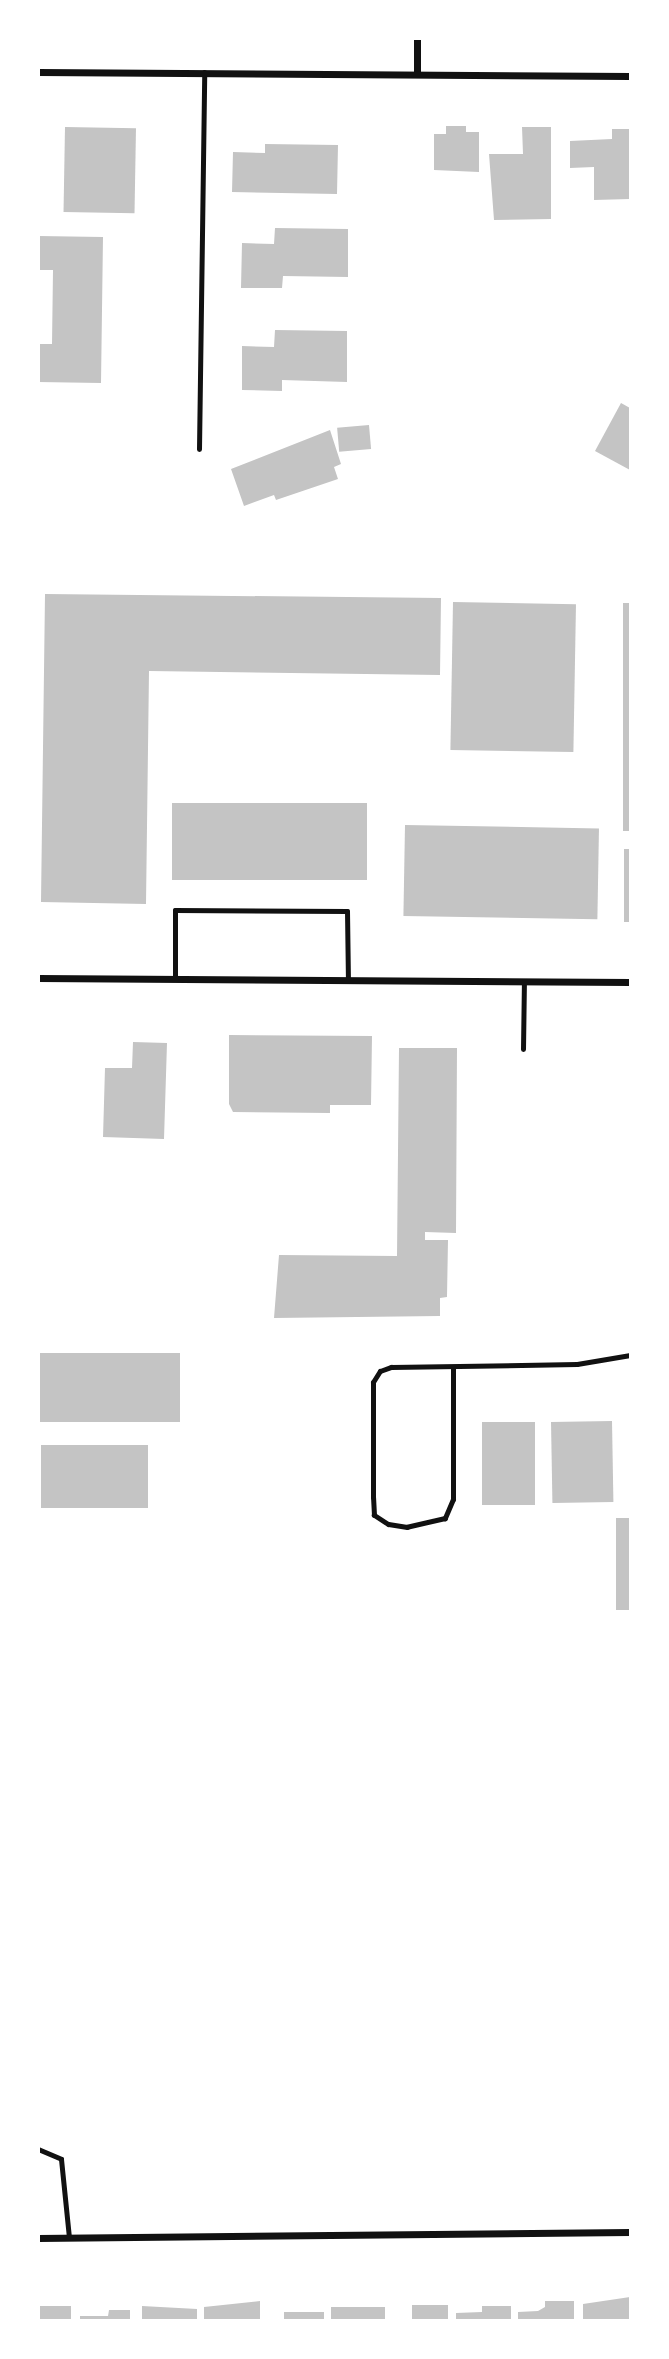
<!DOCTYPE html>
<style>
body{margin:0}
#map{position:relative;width:669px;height:2359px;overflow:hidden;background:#fff;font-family:"Nunito Sans",sans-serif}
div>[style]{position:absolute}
.building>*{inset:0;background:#c4c4c4;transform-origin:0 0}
.service>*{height:5px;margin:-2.5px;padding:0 2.5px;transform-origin:2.5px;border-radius:2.5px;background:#111}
.minor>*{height:7px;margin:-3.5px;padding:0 3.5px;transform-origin:3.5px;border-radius:3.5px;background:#111}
span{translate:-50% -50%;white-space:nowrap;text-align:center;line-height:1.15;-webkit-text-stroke:5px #fff;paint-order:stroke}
.frame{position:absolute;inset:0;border:40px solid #fff;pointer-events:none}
</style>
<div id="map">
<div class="building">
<i style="clip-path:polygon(446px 126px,466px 126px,466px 132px,479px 132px,479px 172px,434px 170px,434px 134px,446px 134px)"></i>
<i style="left:65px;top:127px;width:71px;height:85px;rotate:1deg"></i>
<i style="clip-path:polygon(522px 127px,551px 127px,551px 219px,494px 220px,489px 154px,523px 154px)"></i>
<i style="clip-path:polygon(612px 129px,630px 129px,630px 199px,594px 200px,594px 167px,570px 168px,570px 141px,612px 139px)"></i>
<i style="clip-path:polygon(265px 144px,338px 145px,337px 194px,232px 192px,233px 152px,265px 153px)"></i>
<i style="clip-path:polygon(275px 228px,348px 229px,348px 277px,283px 276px,282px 288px,241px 288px,242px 243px,274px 244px)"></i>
<i style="clip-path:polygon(38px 236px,103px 237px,101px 383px,38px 382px,38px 344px,52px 344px,53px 270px,38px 270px)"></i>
<i style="clip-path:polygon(275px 330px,347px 331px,347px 382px,282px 380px,282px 391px,242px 390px,242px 346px,274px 347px)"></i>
<i style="clip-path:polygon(621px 403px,630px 408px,630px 470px,595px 451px)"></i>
<i style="left:369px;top:425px;width:24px;height:32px;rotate:85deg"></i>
<i style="clip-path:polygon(330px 430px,341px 464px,334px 467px,338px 479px,276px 500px,274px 495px,244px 506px,231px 469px)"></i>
<i style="clip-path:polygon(45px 594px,441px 598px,440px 675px,149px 671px,146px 904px,41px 902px)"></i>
<i style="left:453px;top:602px;width:123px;height:148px;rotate:1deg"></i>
<i style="left:623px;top:603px;width:7px;height:228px"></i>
<i style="left:172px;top:803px;width:195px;height:77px"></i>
<i style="left:405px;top:825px;width:194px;height:91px;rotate:1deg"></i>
<i style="left:624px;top:849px;width:6px;height:73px"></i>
<i style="clip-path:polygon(229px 1035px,372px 1036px,371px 1105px,330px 1105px,330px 1113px,233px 1112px,229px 1104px)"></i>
<i style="clip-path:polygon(133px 1042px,167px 1043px,164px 1139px,103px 1137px,105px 1068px,132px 1068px)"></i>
<i style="clip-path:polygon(399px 1048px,457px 1048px,456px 1233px,425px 1232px,425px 1240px,448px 1240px,447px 1297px,440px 1298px,440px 1316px,274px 1318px,279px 1255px,397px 1256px)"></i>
<i style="left:38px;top:1353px;width:142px;height:69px"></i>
<i style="left:612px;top:1421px;width:81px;height:61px;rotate:89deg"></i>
<i style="left:482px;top:1422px;width:53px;height:83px"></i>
<i style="left:41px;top:1445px;width:107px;height:63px"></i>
<i style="left:616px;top:1518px;width:14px;height:92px"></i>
<i style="clip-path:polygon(630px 2297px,630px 2320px,583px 2320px,583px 2304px)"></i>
<i style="clip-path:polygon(260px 2301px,260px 2320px,204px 2320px,204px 2307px)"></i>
<i style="clip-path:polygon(545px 2301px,574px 2301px,574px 2320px,518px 2320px,518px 2312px,538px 2311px,545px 2307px)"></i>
<i style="left:412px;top:2305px;width:36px;height:15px"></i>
<i style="left:71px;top:2306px;width:14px;height:33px;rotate:90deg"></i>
<i style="clip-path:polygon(142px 2306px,197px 2309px,197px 2320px,142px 2320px)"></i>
<i style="clip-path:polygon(482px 2306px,511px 2306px,511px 2320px,456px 2320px,456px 2313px,482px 2312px)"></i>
<i style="left:331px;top:2307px;width:54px;height:13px"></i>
<i style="clip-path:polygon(109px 2310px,130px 2310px,130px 2320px,80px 2320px,80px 2316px,108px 2316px)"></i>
<i style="left:284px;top:2312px;width:40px;height:8px"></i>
</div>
<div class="service">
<i style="left:199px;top:449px;width:377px;rotate:-89.2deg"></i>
<i style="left:175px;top:979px;width:69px;rotate:-90deg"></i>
<i style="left:175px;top:910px;width:172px;rotate:0.3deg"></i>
<i style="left:347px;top:911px;width:69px;rotate:89.2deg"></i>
<i style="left:523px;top:1049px;width:68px;rotate:-89.2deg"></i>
<i style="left:453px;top:1368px;width:131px;rotate:90deg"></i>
<i style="left:453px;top:1499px;width:21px;rotate:113deg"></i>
<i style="left:445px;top:1518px;width:39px;rotate:167deg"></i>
<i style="left:407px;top:1527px;width:19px;rotate:-171deg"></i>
<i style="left:388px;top:1524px;width:17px;rotate:-147deg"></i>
<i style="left:374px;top:1515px;width:18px;rotate:-93deg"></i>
<i style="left:373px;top:1497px;width:115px;rotate:-90deg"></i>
<i style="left:373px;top:1382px;width:13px;rotate:-58deg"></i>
<i style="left:380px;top:1371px;width:12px;rotate:-20deg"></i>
<i style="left:391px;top:1367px;width:186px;rotate:-0.9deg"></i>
<i style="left:577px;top:1364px;width:54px;rotate:-9.6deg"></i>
<i style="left:38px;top:2149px;width:25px;rotate:23deg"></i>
<i style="left:61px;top:2159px;width:79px;rotate:84.2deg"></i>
</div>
<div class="minor">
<i style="left:417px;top:38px;width:36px;rotate:90deg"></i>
<i style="left:38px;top:72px;width:592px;rotate:0.39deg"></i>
<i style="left:38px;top:978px;width:592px;rotate:0.39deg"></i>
<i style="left:38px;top:2238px;width:592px;rotate:-0.58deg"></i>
</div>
<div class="frame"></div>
</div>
